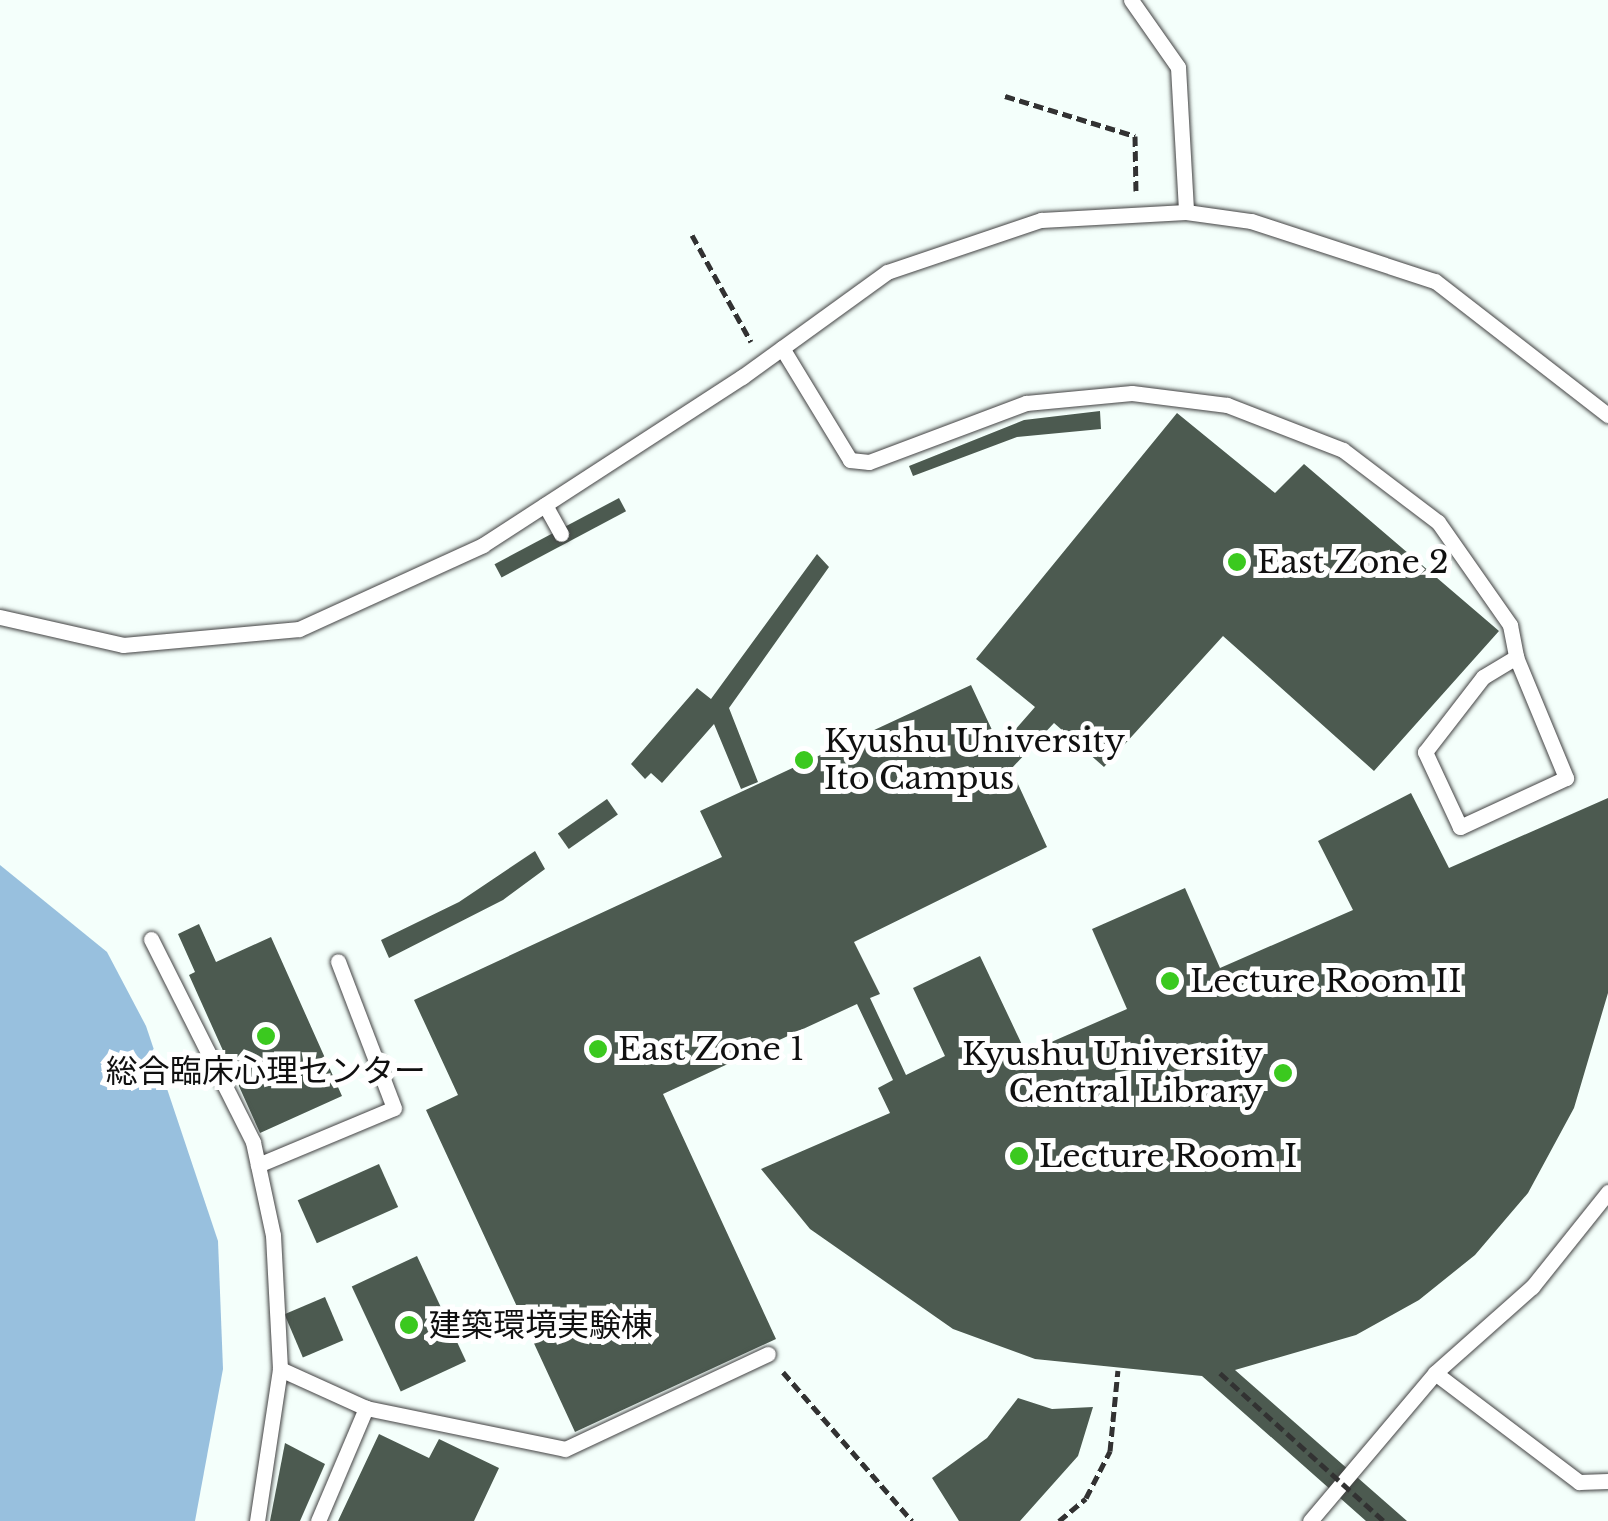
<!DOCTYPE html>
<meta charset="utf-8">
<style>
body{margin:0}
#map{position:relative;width:1608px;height:1521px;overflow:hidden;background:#f4fffb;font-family:"Libre Baskerville","Noto Sans JP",serif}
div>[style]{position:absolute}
.forest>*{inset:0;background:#98c0de}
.building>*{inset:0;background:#4c5a50;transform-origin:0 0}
.path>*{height:5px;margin-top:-2.5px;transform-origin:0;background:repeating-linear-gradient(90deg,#323232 0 10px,transparent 0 15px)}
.roads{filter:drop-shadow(0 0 2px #434343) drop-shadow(0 0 2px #434343)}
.lane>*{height:15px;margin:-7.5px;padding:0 7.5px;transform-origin:7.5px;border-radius:7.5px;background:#fff}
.path-bridge>*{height:5px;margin-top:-2.5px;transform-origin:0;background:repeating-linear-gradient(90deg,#323232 0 10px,transparent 0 15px)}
.dots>*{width:28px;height:28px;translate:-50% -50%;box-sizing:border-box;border:5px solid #fff;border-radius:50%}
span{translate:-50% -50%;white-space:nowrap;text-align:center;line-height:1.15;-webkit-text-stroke:10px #fff;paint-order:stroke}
.poi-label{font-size:32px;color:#101010}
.left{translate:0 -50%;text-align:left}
.right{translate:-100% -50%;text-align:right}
</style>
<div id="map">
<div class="forest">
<i style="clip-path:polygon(0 865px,107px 952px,146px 1026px,218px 1241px,223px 1369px,195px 1521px,0 1521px)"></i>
</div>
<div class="building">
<i style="clip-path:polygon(1100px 411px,1101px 429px,1017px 437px,913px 476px,909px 466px,1024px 420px)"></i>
<i style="clip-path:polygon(1177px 413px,1275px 493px,1304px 464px,1499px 631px,1374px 771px,1223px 636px,1104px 767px,1054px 723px,1011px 769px,1047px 847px,854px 942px,880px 994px,870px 998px,906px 1075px,945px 1056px,913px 988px,980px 956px,1026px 1053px,1127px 1009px,1092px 929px,1185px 888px,1220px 968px,1353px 910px,1318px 841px,1411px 793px,1449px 868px,1608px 798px,1608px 993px,1574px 1108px,1528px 1193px,1475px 1255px,1419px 1300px,1356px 1335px,1235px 1370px,1407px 1521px,1366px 1521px,1202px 1376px,1035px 1359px,953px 1329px,810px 1229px,761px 1169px,890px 1113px,878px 1088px,893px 1080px,857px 1004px,663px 1094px,776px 1339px,575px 1432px,426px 1110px,458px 1095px,414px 1000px,722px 857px,700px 811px,971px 685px,1000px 747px,1035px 707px,976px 659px)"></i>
<i style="left:619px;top:498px;width:15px;height:141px;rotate:62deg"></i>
<i style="clip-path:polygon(817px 554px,829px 567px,729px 708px,758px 782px,741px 789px,714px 724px,662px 783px,651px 773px,645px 779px,631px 764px,697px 688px,711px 699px)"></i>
<i style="left:607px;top:799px;width:19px;height:60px;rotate:55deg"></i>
<i style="clip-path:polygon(535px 851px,545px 869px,503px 900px,389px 958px,381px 940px,459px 902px)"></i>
<i style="clip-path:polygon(199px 924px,216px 962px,271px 937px,342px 1096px,260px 1133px,189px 975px,195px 972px,178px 934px)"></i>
<i style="left:379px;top:1164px;width:47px;height:89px;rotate:66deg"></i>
<i style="left:417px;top:1256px;width:116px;height:72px;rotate:65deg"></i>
<i style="left:325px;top:1297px;width:47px;height:44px;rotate:67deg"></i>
<i style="clip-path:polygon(1018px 1398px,1052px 1409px,1093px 1407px,1078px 1456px,1020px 1521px,959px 1521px,932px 1478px,987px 1438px)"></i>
<i style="clip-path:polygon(379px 1434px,429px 1458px,439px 1439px,499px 1468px,474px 1521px,338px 1521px)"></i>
<i style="clip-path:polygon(285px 1443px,325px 1464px,300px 1521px,270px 1521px)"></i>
</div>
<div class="path">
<i style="left:1005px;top:96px;width:136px;rotate:17.1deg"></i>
<i style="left:1135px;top:136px;width:55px;rotate:89deg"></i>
<i style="left:692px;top:235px;width:122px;rotate:61.1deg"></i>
<i style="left:783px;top:1372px;width:197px;rotate:49.1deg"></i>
<i style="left:1059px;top:1521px;width:35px;rotate:-40deg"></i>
<i style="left:1086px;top:1498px;width:53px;rotate:-62.9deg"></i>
<i style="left:1110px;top:1451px;width:81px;rotate:-84.4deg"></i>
</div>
<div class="roads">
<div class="lane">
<i style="left:1131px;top:0;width:82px;rotate:55deg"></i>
<i style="left:1178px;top:67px;width:145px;rotate:86.8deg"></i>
<i style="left:782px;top:348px;width:131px;rotate:58.7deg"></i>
<i style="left:850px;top:460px;width:19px;rotate:6deg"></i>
<i style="left:869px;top:462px;width:168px;rotate:-20.6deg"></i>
<i style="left:1026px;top:403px;width:106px;rotate:-5.4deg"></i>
<i style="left:1132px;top:393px;width:96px;rotate:7.2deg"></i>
<i style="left:1227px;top:405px;width:124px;rotate:21.2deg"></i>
<i style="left:1343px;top:450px;width:119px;rotate:37.2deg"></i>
<i style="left:1438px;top:522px;width:126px;rotate:55deg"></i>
<i style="left:1510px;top:625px;width:33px;rotate:79deg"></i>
<i style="left:1516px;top:657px;width:131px;rotate:67.5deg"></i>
<i style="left:1566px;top:778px;width:117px;rotate:155.2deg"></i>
<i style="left:1460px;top:827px;width:83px;rotate:-115deg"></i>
<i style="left:1425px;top:752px;width:95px;rotate:-52.3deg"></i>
<i style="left:1483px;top:677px;width:39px;rotate:-31deg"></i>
<i style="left:545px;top:505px;width:33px;rotate:61deg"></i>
<i style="left:0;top:617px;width:126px;rotate:12.8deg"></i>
<i style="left:123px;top:645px;width:177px;rotate:-5.2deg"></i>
<i style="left:299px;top:629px;width:202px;rotate:-24.5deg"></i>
<i style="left:483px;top:545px;width:309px;rotate:-33deg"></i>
<i style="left:742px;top:377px;width:179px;rotate:-35.9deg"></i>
<i style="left:887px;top:272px;width:163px;rotate:-18.7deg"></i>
<i style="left:1041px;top:220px;width:145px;rotate:-3.2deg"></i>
<i style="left:1186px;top:212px;width:66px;rotate:7.9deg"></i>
<i style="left:1251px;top:221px;width:194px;rotate:18.1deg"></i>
<i style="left:1435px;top:281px;width:219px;rotate:37.8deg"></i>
<i style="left:151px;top:939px;width:227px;rotate:63.3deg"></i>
<i style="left:253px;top:1142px;width:95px;rotate:77.9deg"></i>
<i style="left:273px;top:1235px;width:134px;rotate:87deg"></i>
<i style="left:280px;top:1369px;width:154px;rotate:98.6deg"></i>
<i style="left:258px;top:1165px;width:147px;rotate:-22.7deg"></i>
<i style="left:394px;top:1108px;width:157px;rotate:-110.9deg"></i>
<i style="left:280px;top:1369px;width:94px;rotate:24.4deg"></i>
<i style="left:366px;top:1408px;width:203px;rotate:11.6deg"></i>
<i style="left:565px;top:1449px;width:224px;rotate:-25.1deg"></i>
<i style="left:1435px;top:1373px;width:181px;rotate:37.1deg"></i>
<i style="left:1579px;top:1482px;width:29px;rotate:-2deg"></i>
<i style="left:318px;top:1521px;width:123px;rotate:-67deg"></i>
<i style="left:1310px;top:1521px;width:194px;rotate:-49.8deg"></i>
<i style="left:1435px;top:1373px;width:130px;rotate:-41.6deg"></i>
<i style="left:1532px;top:1287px;width:122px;rotate:-51.3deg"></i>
</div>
</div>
<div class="path-bridge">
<i style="left:1220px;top:1373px;width:221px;rotate:42.1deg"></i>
</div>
<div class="dots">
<i style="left:1237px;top:562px;background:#3bc91f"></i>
<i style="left:804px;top:760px;background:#3bc91f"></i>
<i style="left:1170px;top:981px;background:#3bc91f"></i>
<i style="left:266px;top:1036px;background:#3bc91f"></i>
<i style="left:598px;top:1049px;background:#3bc91f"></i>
<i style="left:1283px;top:1073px;background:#3bc91f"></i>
<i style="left:1019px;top:1156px;background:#3bc91f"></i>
<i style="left:409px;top:1325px;background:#3bc91f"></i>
</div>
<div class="poi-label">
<span class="left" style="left:1257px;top:562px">East Zone 2</span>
<span class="left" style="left:824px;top:760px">Kyushu University<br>Ito Campus</span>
<span class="left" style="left:1190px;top:981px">Lecture Room II</span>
<span class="left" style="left:618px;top:1049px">East Zone 1</span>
<span class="right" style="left:1263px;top:1073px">Kyushu University<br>Central Library</span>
<span style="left:266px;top:1071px">総合臨床心理センター</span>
<span class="left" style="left:1039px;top:1156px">Lecture Room I</span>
<span class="left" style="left:429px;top:1325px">建築環境実験棟</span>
</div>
</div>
